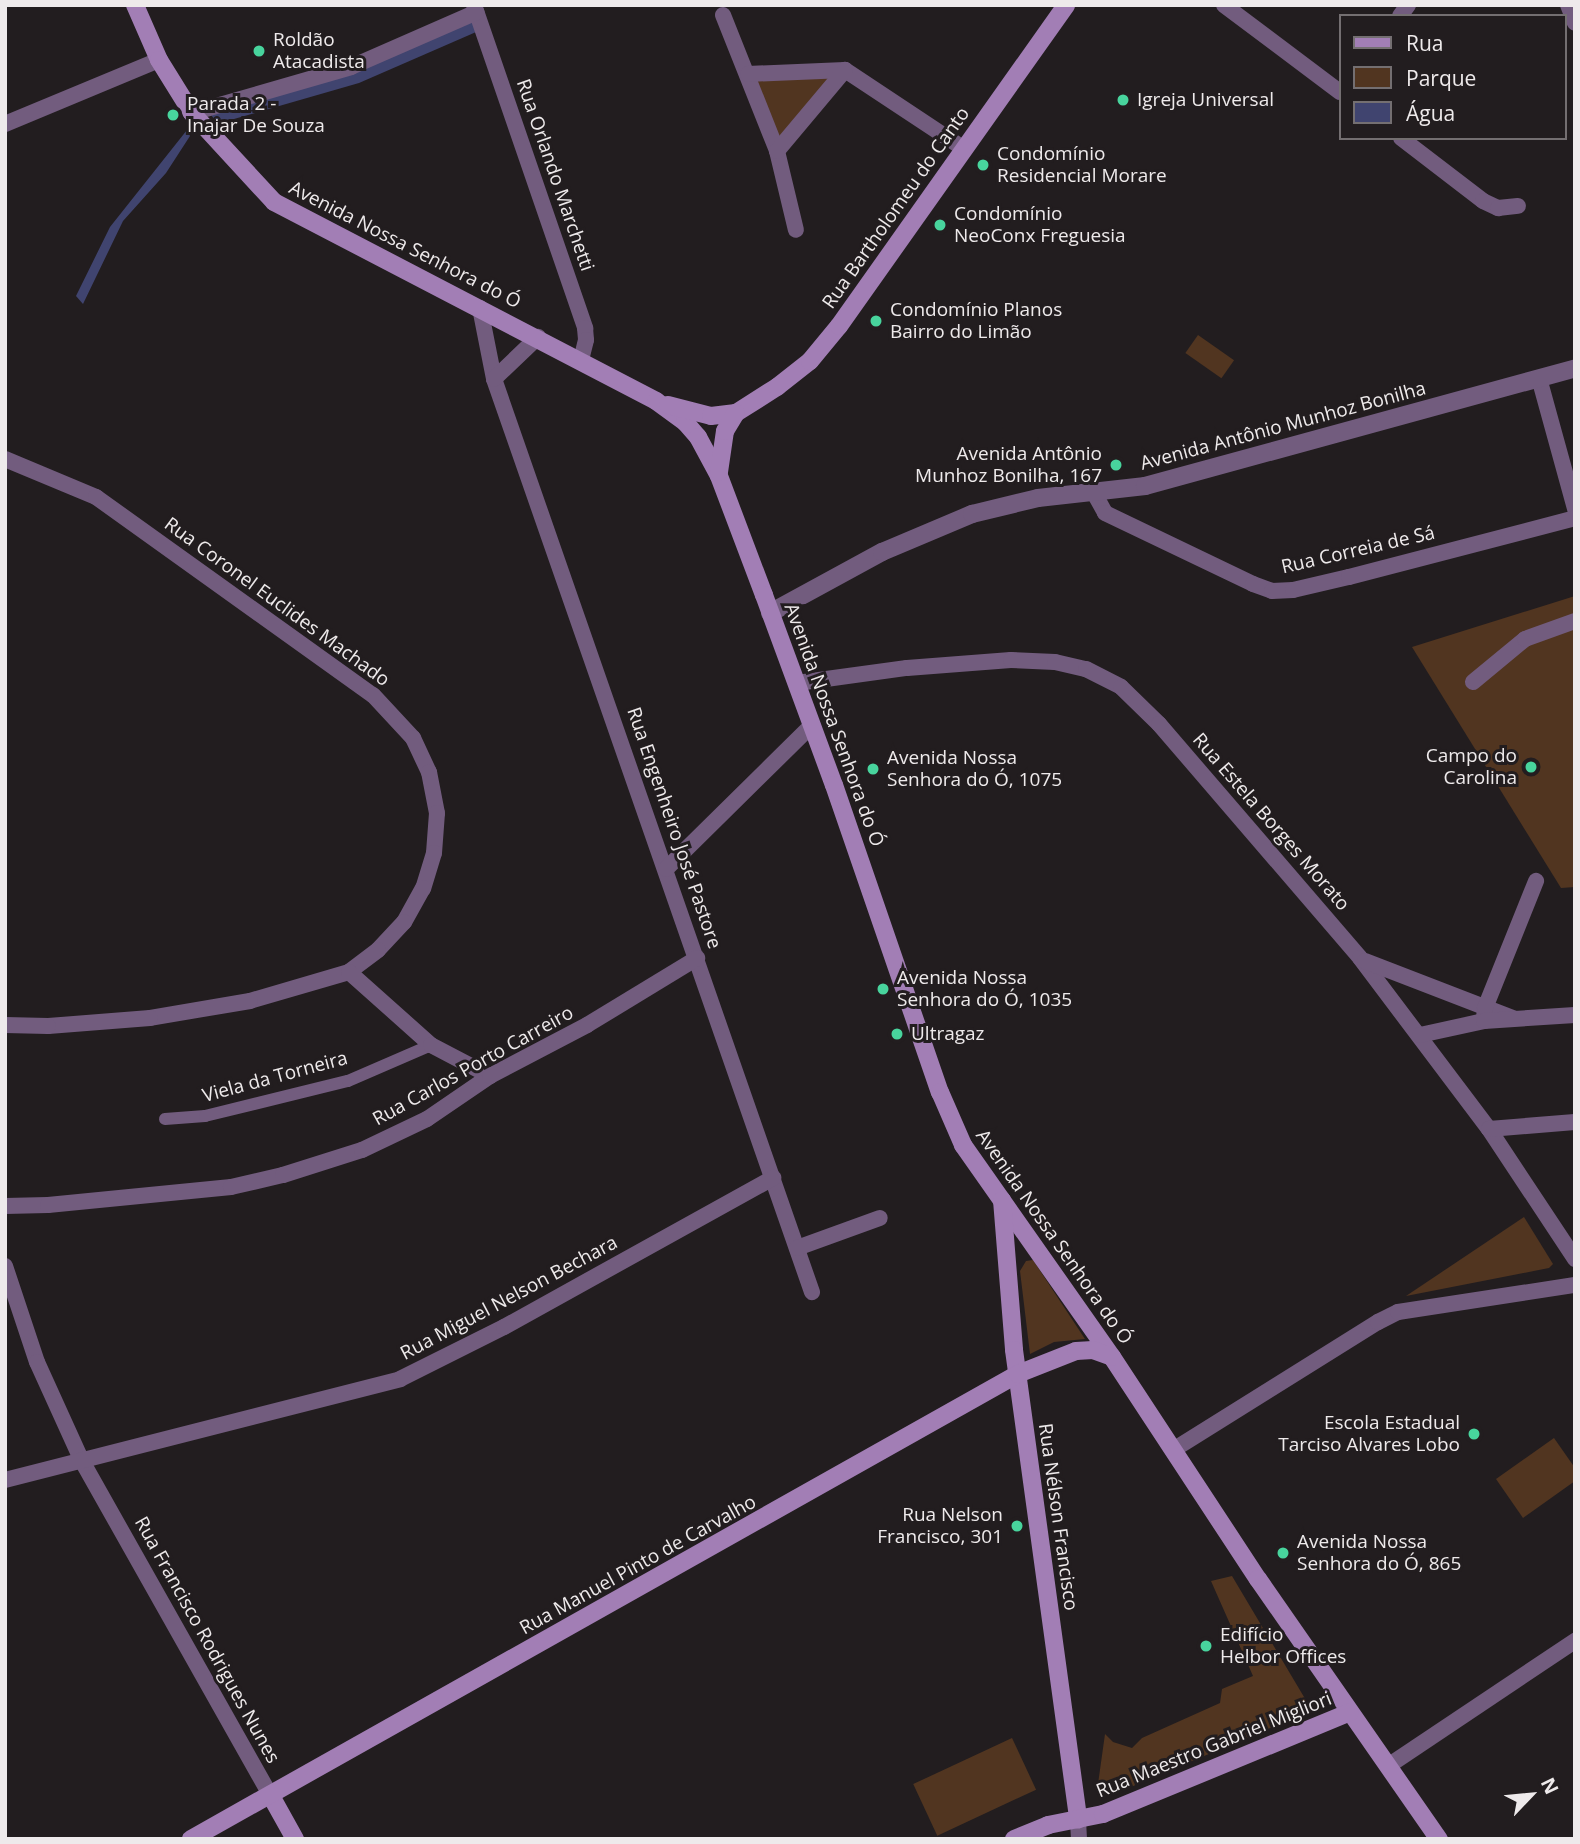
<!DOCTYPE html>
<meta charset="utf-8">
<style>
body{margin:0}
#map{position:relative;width:1580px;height:1844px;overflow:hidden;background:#221d1f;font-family:"Open Sans",sans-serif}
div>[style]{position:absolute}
.green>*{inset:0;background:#513520;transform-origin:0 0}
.water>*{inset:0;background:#40446f}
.pedestrian>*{height:12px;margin:-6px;padding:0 6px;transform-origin:6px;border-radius:6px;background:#725c7e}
.minor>*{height:16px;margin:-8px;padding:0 8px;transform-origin:8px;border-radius:8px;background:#725c7e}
.tertiary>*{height:18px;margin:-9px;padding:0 9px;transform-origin:9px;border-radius:9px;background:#725c7e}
.secondary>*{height:18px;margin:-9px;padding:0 9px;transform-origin:9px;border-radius:9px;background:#a27eb5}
.dots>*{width:19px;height:19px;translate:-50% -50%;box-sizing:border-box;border:4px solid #221d1f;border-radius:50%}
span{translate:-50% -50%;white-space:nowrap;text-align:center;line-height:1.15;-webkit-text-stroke:6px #221d1f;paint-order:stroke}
.poi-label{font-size:19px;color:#eeeaeb}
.left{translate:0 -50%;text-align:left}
.right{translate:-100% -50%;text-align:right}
.street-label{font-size:19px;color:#eeeaeb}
.frame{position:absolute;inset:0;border:7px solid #eeeaeb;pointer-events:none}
.legend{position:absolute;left:1339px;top:14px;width:228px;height:126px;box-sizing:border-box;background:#221d1f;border:2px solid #746f71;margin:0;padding:9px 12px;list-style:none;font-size:21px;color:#eeeaeb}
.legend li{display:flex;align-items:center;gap:14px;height:35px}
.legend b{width:35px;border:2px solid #746f71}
.north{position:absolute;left:1496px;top:1760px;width:70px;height:70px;-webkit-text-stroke:5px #221d1f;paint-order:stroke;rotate:64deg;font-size:19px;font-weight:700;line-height:28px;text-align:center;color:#eeeaeb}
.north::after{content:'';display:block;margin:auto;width:24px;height:32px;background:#eeeaeb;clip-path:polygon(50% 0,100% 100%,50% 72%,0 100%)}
</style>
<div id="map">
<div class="green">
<i style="clip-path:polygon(830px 77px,779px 139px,757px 81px)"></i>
<i style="left:1198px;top:335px;width:44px;height:22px;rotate:35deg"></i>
<i style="clip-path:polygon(1575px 596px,1575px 887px,1561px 888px,1412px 647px)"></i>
<i style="clip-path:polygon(1524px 1217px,1553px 1264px,1549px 1268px,1406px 1296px)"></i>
<i style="clip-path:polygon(1033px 1260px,1085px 1339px,1054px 1342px,1030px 1354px,1020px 1271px,1026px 1261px)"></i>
<i style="clip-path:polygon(1554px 1438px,1575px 1468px,1575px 1481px,1523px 1518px,1496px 1479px)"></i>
<i style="clip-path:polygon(1232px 1576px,1307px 1702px,1303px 1714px,1112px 1795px,1102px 1792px,1098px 1784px,1105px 1734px,1113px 1742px,1132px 1748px,1142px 1738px,1220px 1703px,1222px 1689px,1253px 1676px,1211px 1581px)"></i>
<i style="left:1012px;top:1738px;width:57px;height:109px;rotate:65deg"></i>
</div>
<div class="water">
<i style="clip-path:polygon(478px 18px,483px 29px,359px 83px,234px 119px,217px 122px,210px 114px)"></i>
<i style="clip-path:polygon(187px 130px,190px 136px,166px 173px,123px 221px,83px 304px,76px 296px,110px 227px)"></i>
</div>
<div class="pedestrian">
<i style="left:165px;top:1119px;width:40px;rotate:-4.3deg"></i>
<i style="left:205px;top:1116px;width:147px;rotate:-13.8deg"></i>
<i style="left:348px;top:1081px;width:90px;rotate:-23.4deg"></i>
</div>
<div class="minor">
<i style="left:474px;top:5px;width:342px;rotate:71deg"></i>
<i style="left:585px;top:328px;width:12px;rotate:85deg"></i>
<i style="left:586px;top:340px;width:21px;rotate:104deg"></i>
<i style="left:1224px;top:5px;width:145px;rotate:36.9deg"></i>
<i style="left:1568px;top:5px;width:19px;rotate:69deg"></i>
<i style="left:723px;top:15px;width:146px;rotate:68.3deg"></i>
<i style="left:777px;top:151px;width:81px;rotate:76.5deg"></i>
<i style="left:1400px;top:16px;width:14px;rotate:-54deg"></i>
<i style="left:748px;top:74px;width:97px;rotate:-2.4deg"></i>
<i style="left:845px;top:70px;width:141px;rotate:33.5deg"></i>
<i style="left:192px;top:113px;width:166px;rotate:-16.1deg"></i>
<i style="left:351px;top:67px;width:137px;rotate:-23.6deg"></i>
<i style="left:5px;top:124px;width:167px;rotate:-22.6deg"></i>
<i style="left:1401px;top:138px;width:103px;rotate:37.5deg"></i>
<i style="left:1483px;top:201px;width:17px;rotate:25deg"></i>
<i style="left:1498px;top:208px;width:20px;rotate:-6deg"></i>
<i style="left:777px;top:151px;width:106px;rotate:-50deg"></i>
<i style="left:480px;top:308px;width:72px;rotate:78.8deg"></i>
<i style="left:494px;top:379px;width:967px;rotate:70.8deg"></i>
<i style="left:1539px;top:378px;width:136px;rotate:74.6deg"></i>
<i style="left:494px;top:379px;width:61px;rotate:-43.7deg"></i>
<i style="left:5px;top:459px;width:99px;rotate:22.7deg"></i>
<i style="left:96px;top:497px;width:340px;rotate:35.6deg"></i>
<i style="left:373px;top:695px;width:59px;rotate:47.1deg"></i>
<i style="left:413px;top:738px;width:38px;rotate:65deg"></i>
<i style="left:429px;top:772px;width:42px;rotate:79deg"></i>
<i style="left:437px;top:813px;width:40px;rotate:94.3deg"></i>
<i style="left:434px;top:853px;width:37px;rotate:107deg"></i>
<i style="left:423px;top:888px;width:39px;rotate:119deg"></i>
<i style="left:404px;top:922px;width:38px;rotate:133deg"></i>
<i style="left:378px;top:950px;width:36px;rotate:143deg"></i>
<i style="left:349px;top:972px;width:103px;rotate:163.7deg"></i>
<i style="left:250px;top:1001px;width:101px;rotate:170.4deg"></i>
<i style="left:150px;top:1018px;width:102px;rotate:175.5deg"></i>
<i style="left:48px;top:1026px;width:43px;rotate:-178.7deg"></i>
<i style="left:1093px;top:491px;width:25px;rotate:61deg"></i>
<i style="left:1105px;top:513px;width:164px;rotate:25.6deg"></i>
<i style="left:1253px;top:584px;width:20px;rotate:20deg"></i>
<i style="left:1272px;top:591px;width:21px;rotate:-3deg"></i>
<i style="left:1293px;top:590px;width:57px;rotate:-13.1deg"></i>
<i style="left:1349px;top:577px;width:234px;rotate:-14.6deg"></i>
<i style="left:1473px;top:682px;width:67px;rotate:-39.6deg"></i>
<i style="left:1525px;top:639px;width:53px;rotate:-19.8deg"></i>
<i style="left:797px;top:683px;width:111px;rotate:-7.8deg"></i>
<i style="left:907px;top:668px;width:104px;rotate:-4.4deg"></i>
<i style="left:1011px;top:660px;width:44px;rotate:2.6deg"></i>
<i style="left:1055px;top:662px;width:32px;rotate:13deg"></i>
<i style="left:1086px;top:669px;width:39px;rotate:27deg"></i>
<i style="left:1121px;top:687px;width:53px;rotate:44.2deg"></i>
<i style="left:1159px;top:724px;width:308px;rotate:49.3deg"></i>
<i style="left:1360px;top:958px;width:214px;rotate:53deg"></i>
<i style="left:1489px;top:1129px;width:156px;rotate:56.5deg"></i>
<i style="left:666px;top:869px;width:205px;rotate:-44.6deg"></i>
<i style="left:1365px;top:961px;width:159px;rotate:21.1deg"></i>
<i style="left:349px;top:972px;width:110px;rotate:41.7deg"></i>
<i style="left:431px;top:1045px;width:67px;rotate:27.7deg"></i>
<i style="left:1484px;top:1018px;width:10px;rotate:-84deg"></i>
<i style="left:1485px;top:1008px;width:137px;rotate:-68.1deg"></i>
<i style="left:1420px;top:1035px;width:66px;rotate:-12.3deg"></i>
<i style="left:1484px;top:1021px;width:91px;rotate:-3.8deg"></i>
<i style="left:1489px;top:1129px;width:86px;rotate:-4.7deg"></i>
<i style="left:5px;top:1206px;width:43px;rotate:-1.3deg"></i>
<i style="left:48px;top:1205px;width:184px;rotate:-5.6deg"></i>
<i style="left:231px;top:1187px;width:53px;rotate:-13deg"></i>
<i style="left:283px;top:1175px;width:83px;rotate:-17.6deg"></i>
<i style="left:362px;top:1150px;width:72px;rotate:-25.5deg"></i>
<i style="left:427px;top:1119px;width:76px;rotate:-34.3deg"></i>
<i style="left:490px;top:1076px;width:110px;rotate:-27.7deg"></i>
<i style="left:587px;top:1025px;width:129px;rotate:-31.3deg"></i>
<i style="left:797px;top:1248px;width:88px;rotate:-19.9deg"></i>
<i style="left:5px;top:1266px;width:101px;rotate:71.6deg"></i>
<i style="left:37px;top:1362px;width:109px;rotate:65.6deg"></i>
<i style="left:82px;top:1461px;width:385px;rotate:60.6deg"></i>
<i style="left:1173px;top:1450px;width:242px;rotate:-32deg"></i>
<i style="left:1378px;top:1322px;width:22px;rotate:-27deg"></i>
<i style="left:1398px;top:1312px;width:179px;rotate:-8.7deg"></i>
<i style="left:5px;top:1480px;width:408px;rotate:-14.3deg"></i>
<i style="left:400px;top:1379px;width:116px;rotate:-26.6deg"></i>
<i style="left:504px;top:1327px;width:308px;rotate:-29deg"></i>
<i style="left:1388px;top:1766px;width:225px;rotate:-33.8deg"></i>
<i style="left:1078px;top:1820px;width:19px;rotate:87deg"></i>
</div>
<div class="tertiary">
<i style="left:770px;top:613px;width:128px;rotate:-28.6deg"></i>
<i style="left:882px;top:552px;width:98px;rotate:-22.9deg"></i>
<i style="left:972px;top:514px;width:68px;rotate:-13.6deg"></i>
<i style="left:1038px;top:498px;width:108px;rotate:-6.4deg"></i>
<i style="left:1145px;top:486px;width:446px;rotate:-15.3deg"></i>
</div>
<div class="secondary">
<i style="left:135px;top:5px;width:60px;rotate:66.4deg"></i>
<i style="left:159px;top:60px;width:62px;rotate:58.1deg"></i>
<i style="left:192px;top:113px;width:121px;rotate:47.3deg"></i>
<i style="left:274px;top:202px;width:431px;rotate:27.5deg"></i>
<i style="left:656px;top:401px;width:36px;rotate:36deg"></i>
<i style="left:685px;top:422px;width:20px;rotate:49deg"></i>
<i style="left:698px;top:437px;width:44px;rotate:61.7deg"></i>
<i style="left:719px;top:476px;width:127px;rotate:69.3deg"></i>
<i style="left:764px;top:595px;width:202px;rotate:69.8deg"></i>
<i style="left:834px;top:785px;width:325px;rotate:71deg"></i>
<i style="left:940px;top:1092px;width:58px;rotate:66.5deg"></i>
<i style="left:963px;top:1145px;width:259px;rotate:54.9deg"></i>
<i style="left:1112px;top:1357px;width:266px;rotate:56.7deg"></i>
<i style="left:1258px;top:1579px;width:317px;rotate:55.2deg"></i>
<i style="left:668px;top:405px;width:44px;rotate:14.3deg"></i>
<i style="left:711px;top:416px;width:25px;rotate:-7deg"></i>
<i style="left:736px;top:413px;width:49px;rotate:-32.4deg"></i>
<i style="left:777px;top:387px;width:42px;rotate:-38.2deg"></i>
<i style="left:810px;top:361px;width:45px;rotate:-50.4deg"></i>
<i style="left:839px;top:326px;width:393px;rotate:-54.7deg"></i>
<i style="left:719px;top:472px;width:41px;rotate:-81.7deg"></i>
<i style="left:725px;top:431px;width:21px;rotate:-59deg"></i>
<i style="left:1002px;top:1200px;width:150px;rotate:85.4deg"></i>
<i style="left:1014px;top:1350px;width:474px;rotate:82.2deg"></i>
<i style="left:271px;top:1796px;width:49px;rotate:60.8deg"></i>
<i style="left:191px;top:1839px;width:949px;rotate:-29.35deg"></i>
<i style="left:1018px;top:1374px;width:62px;rotate:-21.6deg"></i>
<i style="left:1076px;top:1351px;width:17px;rotate:-3deg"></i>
<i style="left:1093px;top:1350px;width:20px;rotate:20deg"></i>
<i style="left:1014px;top:1839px;width:37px;rotate:-22deg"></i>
<i style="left:1048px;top:1825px;width:56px;rotate:-11.3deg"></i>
<i style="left:1103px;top:1814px;width:267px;rotate:-22.4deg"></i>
</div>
<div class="dots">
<i style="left:259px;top:51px;background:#48d49d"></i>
<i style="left:1123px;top:100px;background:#48d49d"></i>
<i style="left:173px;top:115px;background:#48d49d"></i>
<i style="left:983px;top:165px;background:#48d49d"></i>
<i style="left:940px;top:225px;background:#48d49d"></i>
<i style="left:876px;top:321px;background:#48d49d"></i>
<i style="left:1116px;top:465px;background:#48d49d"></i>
<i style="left:1531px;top:767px;background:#48d49d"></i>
<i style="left:873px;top:769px;background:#48d49d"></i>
<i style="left:883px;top:989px;background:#48d49d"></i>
<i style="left:897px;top:1034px;background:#48d49d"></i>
<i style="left:1474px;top:1434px;background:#48d49d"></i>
<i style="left:1017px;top:1526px;background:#48d49d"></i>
<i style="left:1283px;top:1553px;background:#48d49d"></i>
<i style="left:1206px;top:1646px;background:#48d49d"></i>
</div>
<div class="poi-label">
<span class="left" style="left:273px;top:51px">Roldão<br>Atacadista</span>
<span class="left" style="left:1137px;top:100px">Igreja Universal</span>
<span class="left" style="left:187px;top:115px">Parada 2 -<br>Inajar De Souza</span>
<span class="left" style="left:997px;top:165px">Condomínio<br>Residencial Morare</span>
<span class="left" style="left:954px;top:225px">Condomínio<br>NeoConx Freguesia</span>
<span class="left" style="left:890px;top:321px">Condomínio Planos<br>Bairro do Limão</span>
<span class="right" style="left:1102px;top:465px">Avenida Antônio<br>Munhoz Bonilha, 167</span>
<span class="right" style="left:1517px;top:767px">Campo do<br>Carolina</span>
<span class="left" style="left:887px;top:769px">Avenida Nossa<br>Senhora do Ó, 1075</span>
<span class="left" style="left:897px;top:989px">Avenida Nossa<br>Senhora do Ó, 1035</span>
<span class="left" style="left:911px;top:1034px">Ultragaz</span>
<span class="right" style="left:1460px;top:1434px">Escola Estadual<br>Tarciso Alvares Lobo</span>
<span class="right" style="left:1003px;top:1526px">Rua Nelson<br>Francisco, 301</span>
<span class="left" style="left:1297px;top:1553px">Avenida Nossa<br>Senhora do Ó, 865</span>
<span class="left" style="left:1220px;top:1646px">Edifício<br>Helbor Offices</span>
</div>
<div class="street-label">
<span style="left:555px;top:175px;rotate:71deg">Rua Orlando Marchetti</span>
<span style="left:896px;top:208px;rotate:-55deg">Rua Bartholomeu do Canto</span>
<span style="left:405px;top:245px;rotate:27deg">Avenida Nossa Senhora do Ó</span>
<span style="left:1283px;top:426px;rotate:-15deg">Avenida Antônio Munhoz Bonilha</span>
<span style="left:1358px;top:550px;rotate:-13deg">Rua Correia de Sá</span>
<span style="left:277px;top:602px;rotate:36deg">Rua Coronel Euclides Machado</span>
<span style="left:834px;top:725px;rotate:70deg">Avenida Nossa Senhora do Ó</span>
<span style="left:1271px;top:822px;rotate:49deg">Rua Estela Borges Morato</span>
<span style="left:674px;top:828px;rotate:71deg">Rua Engenheiro José Pastore</span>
<span style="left:473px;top:1066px;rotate:-29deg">Rua Carlos Porto Carreiro</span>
<span style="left:275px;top:1077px;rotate:-15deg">Viela da Torneira</span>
<span style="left:1054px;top:1237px;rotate:55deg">Avenida Nossa Senhora do Ó</span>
<span style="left:509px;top:1298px;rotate:-28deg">Rua Miguel Nelson Bechara</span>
<span style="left:1058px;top:1517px;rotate:82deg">Rua Nélson Francisco</span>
<span style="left:638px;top:1565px;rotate:-29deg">Rua Manuel Pinto de Carvalho</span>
<span style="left:207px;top:1640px;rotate:61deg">Rua Francisco Rodrigues Nunes</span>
<span style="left:1214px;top:1745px;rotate:-22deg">Rua Maestro Gabriel Migliori</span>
</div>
<div class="frame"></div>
<ul class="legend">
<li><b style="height:9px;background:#a27eb5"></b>Rua</li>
<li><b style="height:19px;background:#513520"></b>Parque</li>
<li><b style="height:19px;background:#40446f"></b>Água</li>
</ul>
<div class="north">N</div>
</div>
